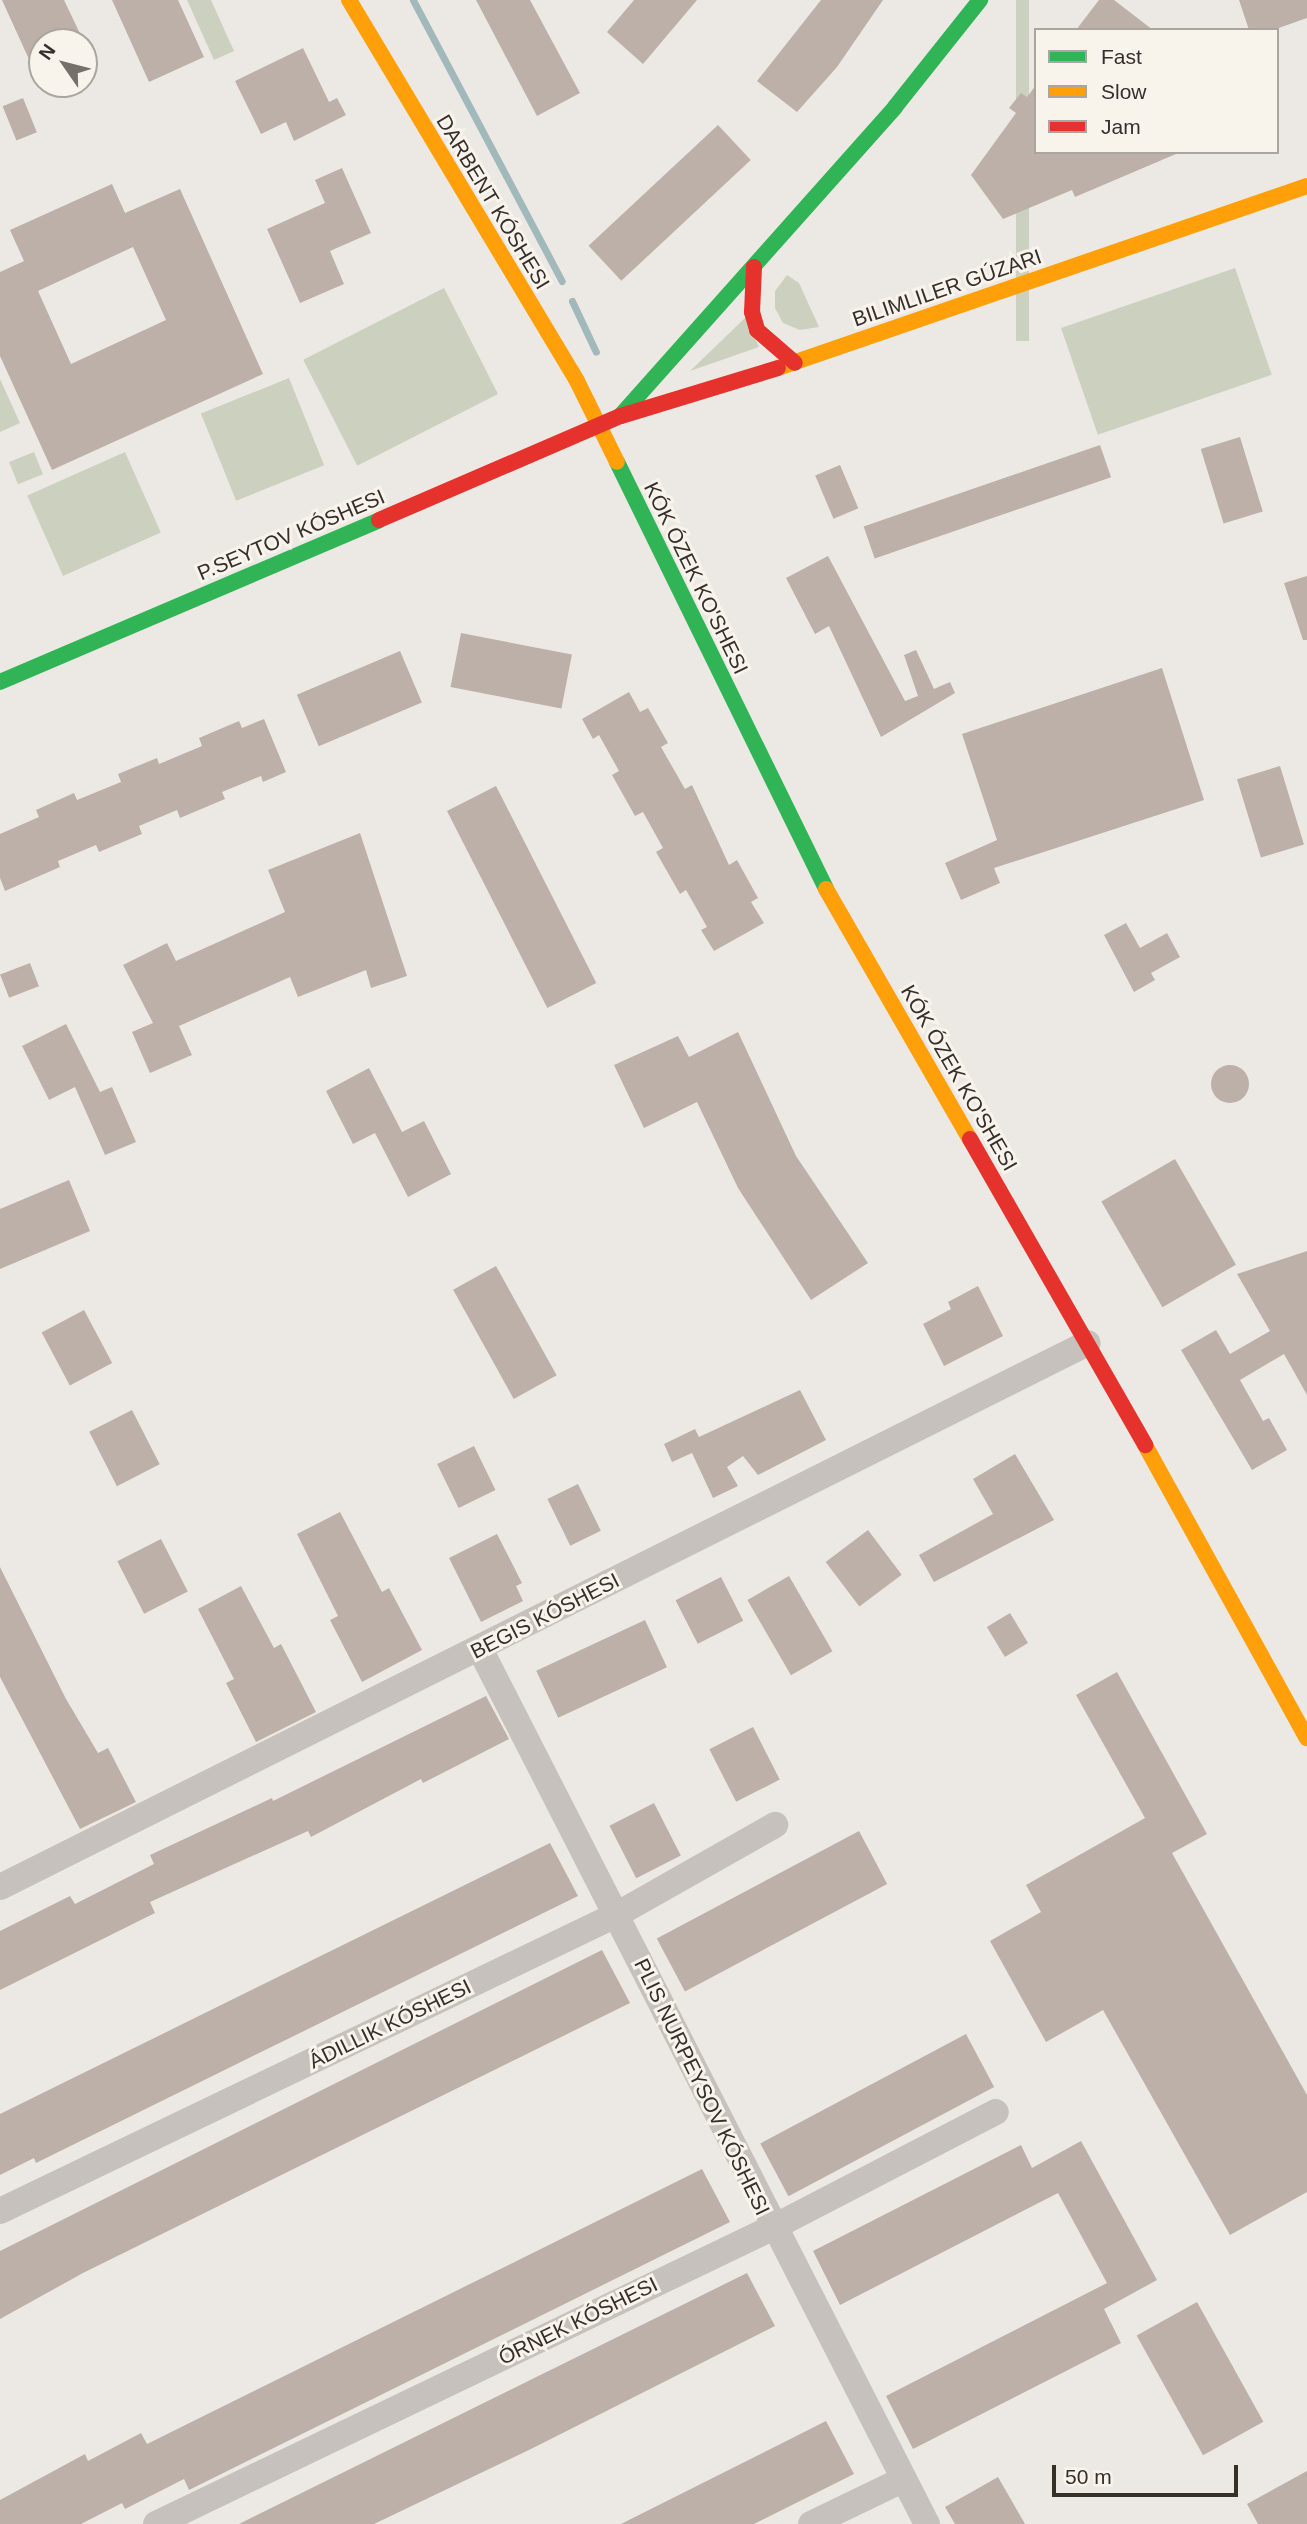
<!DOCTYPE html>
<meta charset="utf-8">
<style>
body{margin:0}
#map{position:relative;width:1307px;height:2524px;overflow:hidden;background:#ece9e4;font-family:Arial,sans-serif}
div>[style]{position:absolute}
.green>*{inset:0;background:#ccd1bf;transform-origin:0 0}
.stream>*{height:7px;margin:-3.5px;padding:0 3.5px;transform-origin:3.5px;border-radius:3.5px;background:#a2b9bb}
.building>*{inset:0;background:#bdb0a8;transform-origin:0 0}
.round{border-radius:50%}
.street>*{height:26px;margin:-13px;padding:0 13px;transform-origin:13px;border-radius:13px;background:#c6c1bc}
.fast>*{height:16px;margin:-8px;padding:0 8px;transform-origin:8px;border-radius:8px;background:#30b455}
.slow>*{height:16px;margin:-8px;padding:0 8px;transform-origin:8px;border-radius:8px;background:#ff9f0a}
.jam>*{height:16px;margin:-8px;padding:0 8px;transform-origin:8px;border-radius:8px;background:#e5322d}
span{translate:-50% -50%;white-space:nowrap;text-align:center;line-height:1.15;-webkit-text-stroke:6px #f8f3eb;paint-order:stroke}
.street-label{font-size:21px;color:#362f2a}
.legend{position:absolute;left:1034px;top:28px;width:245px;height:126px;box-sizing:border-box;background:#f8f3eb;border:2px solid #aaa59e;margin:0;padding:9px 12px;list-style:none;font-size:21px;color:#362f2a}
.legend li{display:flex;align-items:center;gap:14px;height:35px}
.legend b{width:35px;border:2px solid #aaa59e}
.north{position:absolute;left:28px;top:28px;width:70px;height:70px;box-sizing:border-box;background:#f8f3eb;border:2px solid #aaa59e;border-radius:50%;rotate:305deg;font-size:19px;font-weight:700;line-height:28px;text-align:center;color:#362f2a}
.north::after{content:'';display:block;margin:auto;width:24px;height:32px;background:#76706b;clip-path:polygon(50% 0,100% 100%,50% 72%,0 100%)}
.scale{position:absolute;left:1052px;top:2465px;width:186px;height:32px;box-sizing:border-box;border:4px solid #362f2a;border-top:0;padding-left:9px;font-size:21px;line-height:24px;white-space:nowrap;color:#362f2a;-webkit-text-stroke:5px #f8f3eb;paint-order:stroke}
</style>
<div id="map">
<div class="green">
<i style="clip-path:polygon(187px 0,211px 0,234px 51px,214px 60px)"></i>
<i style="left:1016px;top:0;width:13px;height:341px"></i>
<i style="left:1235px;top:268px;width:113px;height:184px;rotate:71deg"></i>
<i style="clip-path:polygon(787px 275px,799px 283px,819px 327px,800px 330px,783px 323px,775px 308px,775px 291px)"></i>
<i style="left:444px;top:288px;width:119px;height:158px;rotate:63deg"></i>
<i style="clip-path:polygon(746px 317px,759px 347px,690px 371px)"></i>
<i style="left:289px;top:378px;width:94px;height:95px;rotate:68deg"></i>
<i style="clip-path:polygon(0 379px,20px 423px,0 432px)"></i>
<i style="left:34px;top:452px;width:24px;height:27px;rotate:68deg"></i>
<i style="left:125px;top:452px;width:88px;height:107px;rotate:66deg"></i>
</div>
<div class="stream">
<i style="left:413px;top:0;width:318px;rotate:62.1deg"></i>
<i style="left:572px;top:301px;width:56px;rotate:64.8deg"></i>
</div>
<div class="building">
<i style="clip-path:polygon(2px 0,64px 0,84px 42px,42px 42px,42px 88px)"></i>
<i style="clip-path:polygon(112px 0,178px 0,204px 57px,149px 82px)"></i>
<i style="clip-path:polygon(476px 0,530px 0,580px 93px,537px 116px)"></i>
<i style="clip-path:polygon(634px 0,697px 0,643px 64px,607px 32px)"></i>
<i style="clip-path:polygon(821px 0,883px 0,837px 67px,797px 112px,757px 81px)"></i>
<i style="clip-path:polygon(1099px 0,1114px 0,1153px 30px,1076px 30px)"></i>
<i style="clip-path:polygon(1239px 0,1307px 0,1307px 18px,1273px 30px,1249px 30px)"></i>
<i style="clip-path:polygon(303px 48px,329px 102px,337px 98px,346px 115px,294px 141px,286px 122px,261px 134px,235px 81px)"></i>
<i style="clip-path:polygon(1036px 85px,1036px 152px,1176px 154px,1075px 197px,1072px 190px,1003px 219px,971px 175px,1016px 113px,1009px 108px,1021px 93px,1027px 97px)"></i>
<i style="left:23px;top:98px;width:37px;height:22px;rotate:68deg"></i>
<i style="left:718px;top:125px;width:48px;height:177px;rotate:47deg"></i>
<i style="clip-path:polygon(342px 168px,371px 233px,330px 251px,344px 284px,300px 303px,267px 229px,325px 203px,315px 180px)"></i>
<i style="clip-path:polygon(evenodd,112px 184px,125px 213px,180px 189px,263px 374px,52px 470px,0 356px,0 272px,24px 261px,10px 230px,112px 184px,133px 247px,166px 320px,71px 364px,38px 291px,133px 247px)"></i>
<i style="left:1240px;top:437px;width:78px;height:41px;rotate:73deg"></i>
<i style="left:1100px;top:445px;width:34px;height:250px;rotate:71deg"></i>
<i style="left:840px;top:465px;width:47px;height:27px;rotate:67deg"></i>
<i style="clip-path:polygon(828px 556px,905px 701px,918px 696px,904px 655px,916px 650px,934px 689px,950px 682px,955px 693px,881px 737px,829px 626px,815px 634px,786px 578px)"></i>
<i style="clip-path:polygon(1307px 576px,1307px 640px,1303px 640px,1284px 583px)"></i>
<i style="left:461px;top:633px;width:113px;height:55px;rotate:11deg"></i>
<i style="left:400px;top:651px;width:56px;height:112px;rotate:67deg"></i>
<i style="clip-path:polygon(1162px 668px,1204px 800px,994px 868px,1000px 883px,961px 900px,945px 863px,997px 840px,962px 734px)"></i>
<i style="clip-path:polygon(629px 692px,640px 712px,648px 708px,668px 743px,661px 747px,685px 789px,692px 785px,729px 865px,737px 860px,758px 898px,751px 902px,764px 923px,714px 951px,701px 930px,707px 927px,686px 890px,680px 894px,656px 852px,663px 848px,643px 812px,635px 816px,612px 775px,619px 771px,599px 735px,593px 739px,582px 719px)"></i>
<i style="clip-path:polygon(264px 719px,286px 772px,263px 782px,261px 776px,222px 792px,225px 799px,180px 818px,177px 810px,139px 826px,142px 834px,99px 852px,96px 845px,58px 861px,60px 867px,5px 891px,0 878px,0 834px,39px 817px,36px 810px,74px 793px,77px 800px,121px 782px,118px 774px,157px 758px,159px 764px,202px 746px,199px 738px,239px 721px,242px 728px)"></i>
<i style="left:1280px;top:766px;width:82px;height:45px;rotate:73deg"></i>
<i style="left:496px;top:786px;width:221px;height:55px;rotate:63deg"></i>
<i style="clip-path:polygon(360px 833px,407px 976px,371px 988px,366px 970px,298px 997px,290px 977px,179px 1026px,192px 1055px,150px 1073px,132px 1032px,153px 1023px,123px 965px,167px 943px,176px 961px,285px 912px,268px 870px)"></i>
<i style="clip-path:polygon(1126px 923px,1140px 948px,1167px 933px,1180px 957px,1151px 973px,1155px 980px,1134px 992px,1104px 935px)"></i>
<i style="left:30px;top:963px;width:25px;height:32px;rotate:69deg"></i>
<i style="clip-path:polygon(66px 1024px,100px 1092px,112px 1087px,136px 1142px,105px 1155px,75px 1087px,49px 1100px,22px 1046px)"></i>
<i style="clip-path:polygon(738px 1032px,796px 1156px,868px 1263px,811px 1300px,738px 1188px,697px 1102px,644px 1128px,614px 1065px,678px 1036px,689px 1057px)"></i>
<i class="round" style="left:1211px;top:1065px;width:38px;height:38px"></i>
<i style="clip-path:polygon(369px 1068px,402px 1132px,424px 1121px,451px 1174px,408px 1197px,375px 1133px,353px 1144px,326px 1091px)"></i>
<i style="left:1175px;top:1159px;width:122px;height:85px;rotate:60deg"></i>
<i style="clip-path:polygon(69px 1180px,90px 1231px,0 1269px,0 1209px)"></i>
<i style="clip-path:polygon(1307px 1251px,1307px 1395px,1284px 1354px,1240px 1380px,1263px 1421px,1269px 1418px,1287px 1450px,1252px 1470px,1181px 1350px,1216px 1330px,1230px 1354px,1270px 1331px,1237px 1274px)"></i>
<i style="left:496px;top:1266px;width:125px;height:49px;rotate:61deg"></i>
<i style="clip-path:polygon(978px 1286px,1003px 1336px,944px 1366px,923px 1324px,951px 1309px,948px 1302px)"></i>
<i style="left:84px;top:1310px;width:60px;height:48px;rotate:62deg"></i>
<i style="clip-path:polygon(800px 1390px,826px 1440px,758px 1475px,743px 1456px,727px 1467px,738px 1486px,713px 1498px,692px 1453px,672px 1462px,664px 1444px,695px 1429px,699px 1437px)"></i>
<i style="left:132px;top:1410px;width:61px;height:48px;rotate:63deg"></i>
<i style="left:474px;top:1446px;width:49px;height:41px;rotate:64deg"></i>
<i style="clip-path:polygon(1015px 1454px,1054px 1520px,934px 1582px,919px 1555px,993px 1514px,973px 1479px)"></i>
<i style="left:578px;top:1484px;width:52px;height:34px;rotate:64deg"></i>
<i style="clip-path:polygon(340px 1512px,382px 1592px,389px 1588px,422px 1650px,362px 1682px,330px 1620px,338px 1616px,297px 1534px)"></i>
<i style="left:868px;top:1530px;width:56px;height:53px;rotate:53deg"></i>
<i style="clip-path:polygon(497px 1534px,522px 1583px,516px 1586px,523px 1601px,481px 1622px,449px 1558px)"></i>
<i style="left:161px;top:1539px;width:59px;height:49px;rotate:63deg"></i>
<i style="clip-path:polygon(0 1567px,66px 1699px,98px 1753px,108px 1748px,136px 1802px,80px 1829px,0 1677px)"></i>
<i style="left:789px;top:1576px;width:87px;height:48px;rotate:60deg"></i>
<i style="left:721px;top:1577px;width:49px;height:51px;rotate:63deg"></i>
<i style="clip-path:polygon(241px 1586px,274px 1648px,281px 1644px,316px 1712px,256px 1742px,226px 1683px,234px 1679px,198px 1609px)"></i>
<i style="left:1010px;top:1613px;width:35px;height:27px;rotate:59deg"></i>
<i style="left:645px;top:1620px;width:52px;height:120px;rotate:65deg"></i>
<i style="clip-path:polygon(1117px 1672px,1207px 1834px,1172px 1853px,1307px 2095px,1307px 2192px,1230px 2235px,1103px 2010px,1046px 2042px,990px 1941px,1041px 1912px,1026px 1885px,1145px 1818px,1076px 1695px)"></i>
<i style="clip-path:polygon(486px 1696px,509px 1739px,423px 1783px,421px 1779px,311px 1837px,308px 1831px,150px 1902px,155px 1913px,0 1990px,0 1931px,70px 1896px,75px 1904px,154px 1864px,150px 1855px,272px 1798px,273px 1801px)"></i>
<i style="left:753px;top:1727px;width:59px;height:49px;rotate:63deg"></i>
<i style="left:654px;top:1803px;width:59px;height:50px;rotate:63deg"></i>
<i style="left:859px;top:1831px;width:60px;height:229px;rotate:62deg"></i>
<i style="clip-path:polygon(550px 1843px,578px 1896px,36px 2163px,34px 2158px,0 2175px,0 2114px)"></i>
<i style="clip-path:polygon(602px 1950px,630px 2003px,83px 2273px,0 2319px,0 2251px)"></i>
<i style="left:966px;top:2034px;width:60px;height:233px;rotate:62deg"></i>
<i style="clip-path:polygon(1081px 2141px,1157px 2280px,1104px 2309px,1121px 2343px,913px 2449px,886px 2396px,1107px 2283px,1058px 2193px,840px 2305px,813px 2251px,1021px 2145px,1032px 2168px)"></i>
<i style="clip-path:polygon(702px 2169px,730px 2222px,189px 2490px,184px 2479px,125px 2509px,122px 2503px,81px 2524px,0 2524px,0 2500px,85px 2454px,88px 2461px,141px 2433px,147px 2444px)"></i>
<i style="clip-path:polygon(747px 2273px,775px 2326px,531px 2449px,374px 2524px,239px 2524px)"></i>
<i style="left:1197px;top:2302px;width:137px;height:69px;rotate:61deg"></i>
<i style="clip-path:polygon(826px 2421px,854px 2474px,754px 2524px,621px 2524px)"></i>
<i style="clip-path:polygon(1307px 2471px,1307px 2524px,1258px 2524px,1247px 2504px)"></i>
<i style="clip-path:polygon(998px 2477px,1025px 2524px,955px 2524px,945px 2507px)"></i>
</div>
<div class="street">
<i style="left:480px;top:1649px;width:983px;rotate:62.94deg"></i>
<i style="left:0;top:1887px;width:1216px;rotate:-26.57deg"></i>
<i style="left:0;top:2211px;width:683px;rotate:-25.67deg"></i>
<i style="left:616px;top:1915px;width:183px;rotate:-29.5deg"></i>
<i style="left:156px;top:2524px;width:683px;rotate:-25.67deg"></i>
<i style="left:772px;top:2228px;width:252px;rotate:-27.4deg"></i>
<i style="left:811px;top:2524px;width:103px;rotate:-25.8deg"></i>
</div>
<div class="fast">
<i style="left:621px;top:415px;width:412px;rotate:-48.3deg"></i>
<i style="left:895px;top:107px;width:137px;rotate:-51.5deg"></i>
<i style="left:617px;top:462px;width:475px;rotate:63.9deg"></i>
<i style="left:0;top:682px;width:412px;rotate:-23.1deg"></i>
</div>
<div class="slow">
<i style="left:349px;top:0;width:444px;rotate:59.1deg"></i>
<i style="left:577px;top:381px;width:90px;rotate:63.7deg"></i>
<i style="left:778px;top:368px;width:559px;rotate:-18.99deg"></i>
<i style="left:826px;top:889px;width:289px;rotate:60.1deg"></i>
<i style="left:1145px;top:1445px;width:335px;rotate:61.1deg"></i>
</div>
<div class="jam">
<i style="left:754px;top:267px;width:45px;rotate:92.5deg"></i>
<i style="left:752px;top:312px;width:19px;rotate:74deg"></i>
<i style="left:757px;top:330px;width:50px;rotate:41deg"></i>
<i style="left:379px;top:520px;width:263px;rotate:-23.3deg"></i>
<i style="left:621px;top:416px;width:164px;rotate:-17deg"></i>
<i style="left:970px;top:1139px;width:353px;rotate:60.2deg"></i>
</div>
<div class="street-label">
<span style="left:493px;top:202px;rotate:59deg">DARBENT KÓSHESI</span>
<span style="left:947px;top:288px;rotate:-19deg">BILIMLILER GÚZARI</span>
<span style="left:291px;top:535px;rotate:-23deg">P.SEYTOV KÓSHESI</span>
<span style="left:696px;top:578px;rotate:64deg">KÓK ÓZEK KO'SHESI</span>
<span style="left:959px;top:1078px;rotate:60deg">KÓK ÓZEK KO'SHESI</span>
<span style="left:545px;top:1616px;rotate:-27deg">BEGIS KÓSHESI</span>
<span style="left:390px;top:2024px;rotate:-26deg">ÁDILLIK KÓSHESI</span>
<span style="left:702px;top:2087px;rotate:64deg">PLIS NURPEYSOV KÓSHESI</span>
<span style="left:578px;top:2321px;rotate:-26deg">ÓRNEK KÓSHESI</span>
</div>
<ul class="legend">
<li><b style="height:9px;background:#30b455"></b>Fast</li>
<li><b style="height:9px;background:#ff9f0a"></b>Slow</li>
<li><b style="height:9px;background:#e5322d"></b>Jam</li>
</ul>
<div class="north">N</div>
<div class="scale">50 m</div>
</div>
